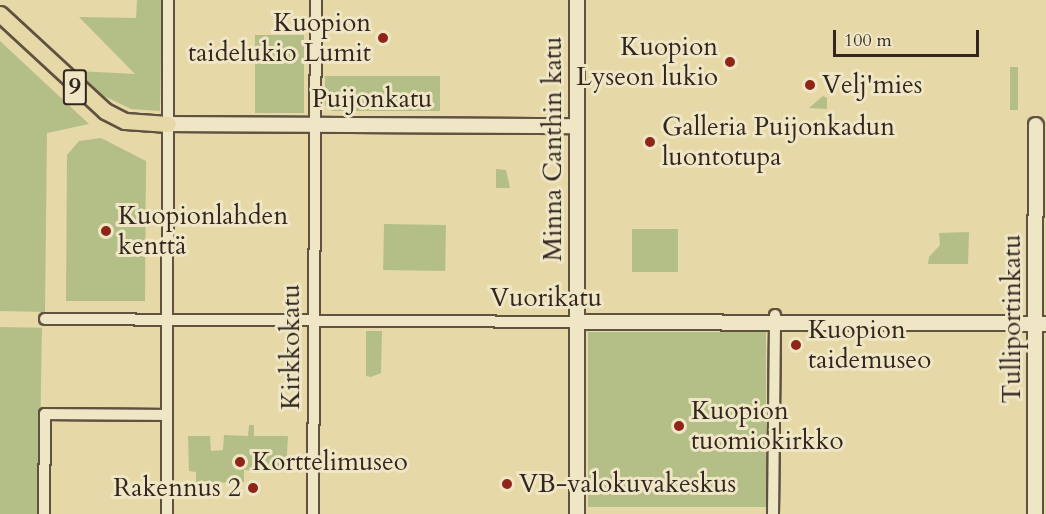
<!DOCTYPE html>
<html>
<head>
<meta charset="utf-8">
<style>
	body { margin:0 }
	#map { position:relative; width:1046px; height:514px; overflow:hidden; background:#e6d8a7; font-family:Cardo,serif }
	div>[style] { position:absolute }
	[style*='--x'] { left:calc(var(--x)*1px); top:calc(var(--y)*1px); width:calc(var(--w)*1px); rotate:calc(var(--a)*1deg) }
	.green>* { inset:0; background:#b4bf88; transform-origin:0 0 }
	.roads { filter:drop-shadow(2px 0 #5f5240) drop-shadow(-2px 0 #5f5240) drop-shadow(0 2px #5f5240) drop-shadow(0 -2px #5f5240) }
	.street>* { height:10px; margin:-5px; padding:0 5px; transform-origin:5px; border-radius:5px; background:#efe6c6 }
	.secondary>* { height:14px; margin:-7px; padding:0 7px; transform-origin:7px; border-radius:7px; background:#efe6c6 }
	.primary>* { height:15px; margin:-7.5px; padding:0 7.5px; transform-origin:7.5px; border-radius:7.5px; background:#e6d8a7 }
	.dots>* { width:16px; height:16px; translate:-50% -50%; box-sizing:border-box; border:3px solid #efe6c6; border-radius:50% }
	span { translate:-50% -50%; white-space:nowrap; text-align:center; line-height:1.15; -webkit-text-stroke:6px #efe6c6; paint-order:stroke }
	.shield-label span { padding:2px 4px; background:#efe6c6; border:2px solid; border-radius:4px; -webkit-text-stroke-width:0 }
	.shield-label { font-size:24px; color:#32261e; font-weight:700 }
	.poi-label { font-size:26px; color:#32261e }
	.right { translate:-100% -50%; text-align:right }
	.left { translate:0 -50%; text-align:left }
	.street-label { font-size:26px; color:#32261e }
	.scale { position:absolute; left:833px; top:30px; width:146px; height:27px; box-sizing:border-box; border:3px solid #32261e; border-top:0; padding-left:8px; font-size:18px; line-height:21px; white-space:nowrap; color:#32261e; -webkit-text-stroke:4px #efe6c6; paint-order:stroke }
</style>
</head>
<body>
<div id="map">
	<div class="green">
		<i style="clip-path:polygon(137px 0,162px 0,160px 111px,131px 109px,104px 96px,77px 71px,135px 74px,79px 17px,136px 18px)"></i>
		<i style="left:255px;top:35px;width:49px;height:78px"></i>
		<i style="clip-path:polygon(0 41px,89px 124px,47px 133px,45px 312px,0 311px)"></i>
		<i style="left:1010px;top:67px;width:8px;height:43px"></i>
		<i style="clip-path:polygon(325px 76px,440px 76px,440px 111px,332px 111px,325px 105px)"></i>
		<i style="clip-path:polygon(823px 96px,827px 98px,827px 109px,809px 108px)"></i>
		<i style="clip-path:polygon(101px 138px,146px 161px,145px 301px,66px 301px,67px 155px,79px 141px)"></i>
		<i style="clip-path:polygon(496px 169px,506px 170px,510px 188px,496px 188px)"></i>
		<i style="left:384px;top:224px;width:62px;height:46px;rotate:1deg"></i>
		<i style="left:632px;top:229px;width:46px;height:43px"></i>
		<i style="clip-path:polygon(969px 232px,968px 264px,928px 264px,929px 257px,940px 245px,939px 233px)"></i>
		<i style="left:0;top:327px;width:42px;height:187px;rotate:1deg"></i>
		<i style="clip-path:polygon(366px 331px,382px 331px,381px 373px,371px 377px,366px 376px)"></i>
		<i style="left:588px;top:332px;width:178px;height:175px"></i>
		<i style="clip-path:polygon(249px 425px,254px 425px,254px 436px,288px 436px,286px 472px,244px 470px,244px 482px,196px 483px,196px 472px,189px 471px,188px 436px,210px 436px,211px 451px,223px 450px,224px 435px,248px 436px)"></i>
	</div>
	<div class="roads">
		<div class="street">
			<i style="--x:45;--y:319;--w:532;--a:0.32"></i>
			<i style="--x:44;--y:514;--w:100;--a:-89.4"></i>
			<i style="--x:45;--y:414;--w:122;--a:0.5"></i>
			<i style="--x:167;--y:514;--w:514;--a:-89.89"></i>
			<i style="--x:313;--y:514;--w:514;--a:-89.67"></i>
			<i style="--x:773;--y:514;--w:199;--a:-89.4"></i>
		</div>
		<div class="secondary">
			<i style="--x:168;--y:124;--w:409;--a:0.3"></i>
			<i style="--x:577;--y:322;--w:469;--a:0.2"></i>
			<i style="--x:577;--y:514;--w:514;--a:-90"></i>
			<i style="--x:1035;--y:514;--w:389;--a:-89.9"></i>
		</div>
		<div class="primary">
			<i style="--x:0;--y:14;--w:143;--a:42.7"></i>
			<i style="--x:105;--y:111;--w:22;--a:27"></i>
			<i style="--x:125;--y:121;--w:43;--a:4"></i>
		</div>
	</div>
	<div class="dots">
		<i style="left:383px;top:38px;background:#8f2418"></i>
		<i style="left:730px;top:62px;background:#8f2418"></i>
		<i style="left:810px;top:85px;background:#8f2418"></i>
		<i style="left:650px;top:142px;background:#8f2418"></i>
		<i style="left:106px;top:231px;background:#8f2418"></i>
		<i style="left:796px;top:345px;background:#8f2418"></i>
		<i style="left:679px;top:426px;background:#8f2418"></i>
		<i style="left:240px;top:462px;background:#8f2418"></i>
		<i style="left:507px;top:484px;background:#8f2418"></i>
		<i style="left:253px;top:488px;background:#8f2418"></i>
	</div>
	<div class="shield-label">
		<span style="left:75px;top:87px">9</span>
	</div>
	<div class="poi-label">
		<span class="right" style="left:371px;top:38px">Kuopion<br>taidelukio Lumit</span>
		<span class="right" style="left:718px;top:62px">Kuopion<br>Lyseon lukio</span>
		<span class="left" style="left:822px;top:85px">Velj'mies</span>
		<span class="left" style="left:662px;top:142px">Galleria Puijonkadun<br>luontotupa</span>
		<span class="left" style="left:118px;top:231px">Kuopionlahden<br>kenttä</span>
		<span class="left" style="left:808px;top:345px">Kuopion<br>taidemuseo</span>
		<span class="left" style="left:691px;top:426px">Kuopion<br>tuomiokirkko</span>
		<span class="left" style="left:252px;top:462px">Korttelimuseo</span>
		<span class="left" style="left:519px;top:484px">VB-valokuvakeskus</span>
		<span class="right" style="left:241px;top:488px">Rakennus 2</span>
	</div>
	<div class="street-label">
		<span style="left:372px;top:99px">Puijonkatu</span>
		<span style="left:553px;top:149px;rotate:-90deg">Minna Canthin katu</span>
		<span style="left:546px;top:298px">Vuorikatu</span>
		<span style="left:1012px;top:319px;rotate:-90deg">Tulliportinkatu</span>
		<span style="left:291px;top:347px;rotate:-90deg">Kirkkokatu</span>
	</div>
	<div class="scale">100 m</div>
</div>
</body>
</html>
